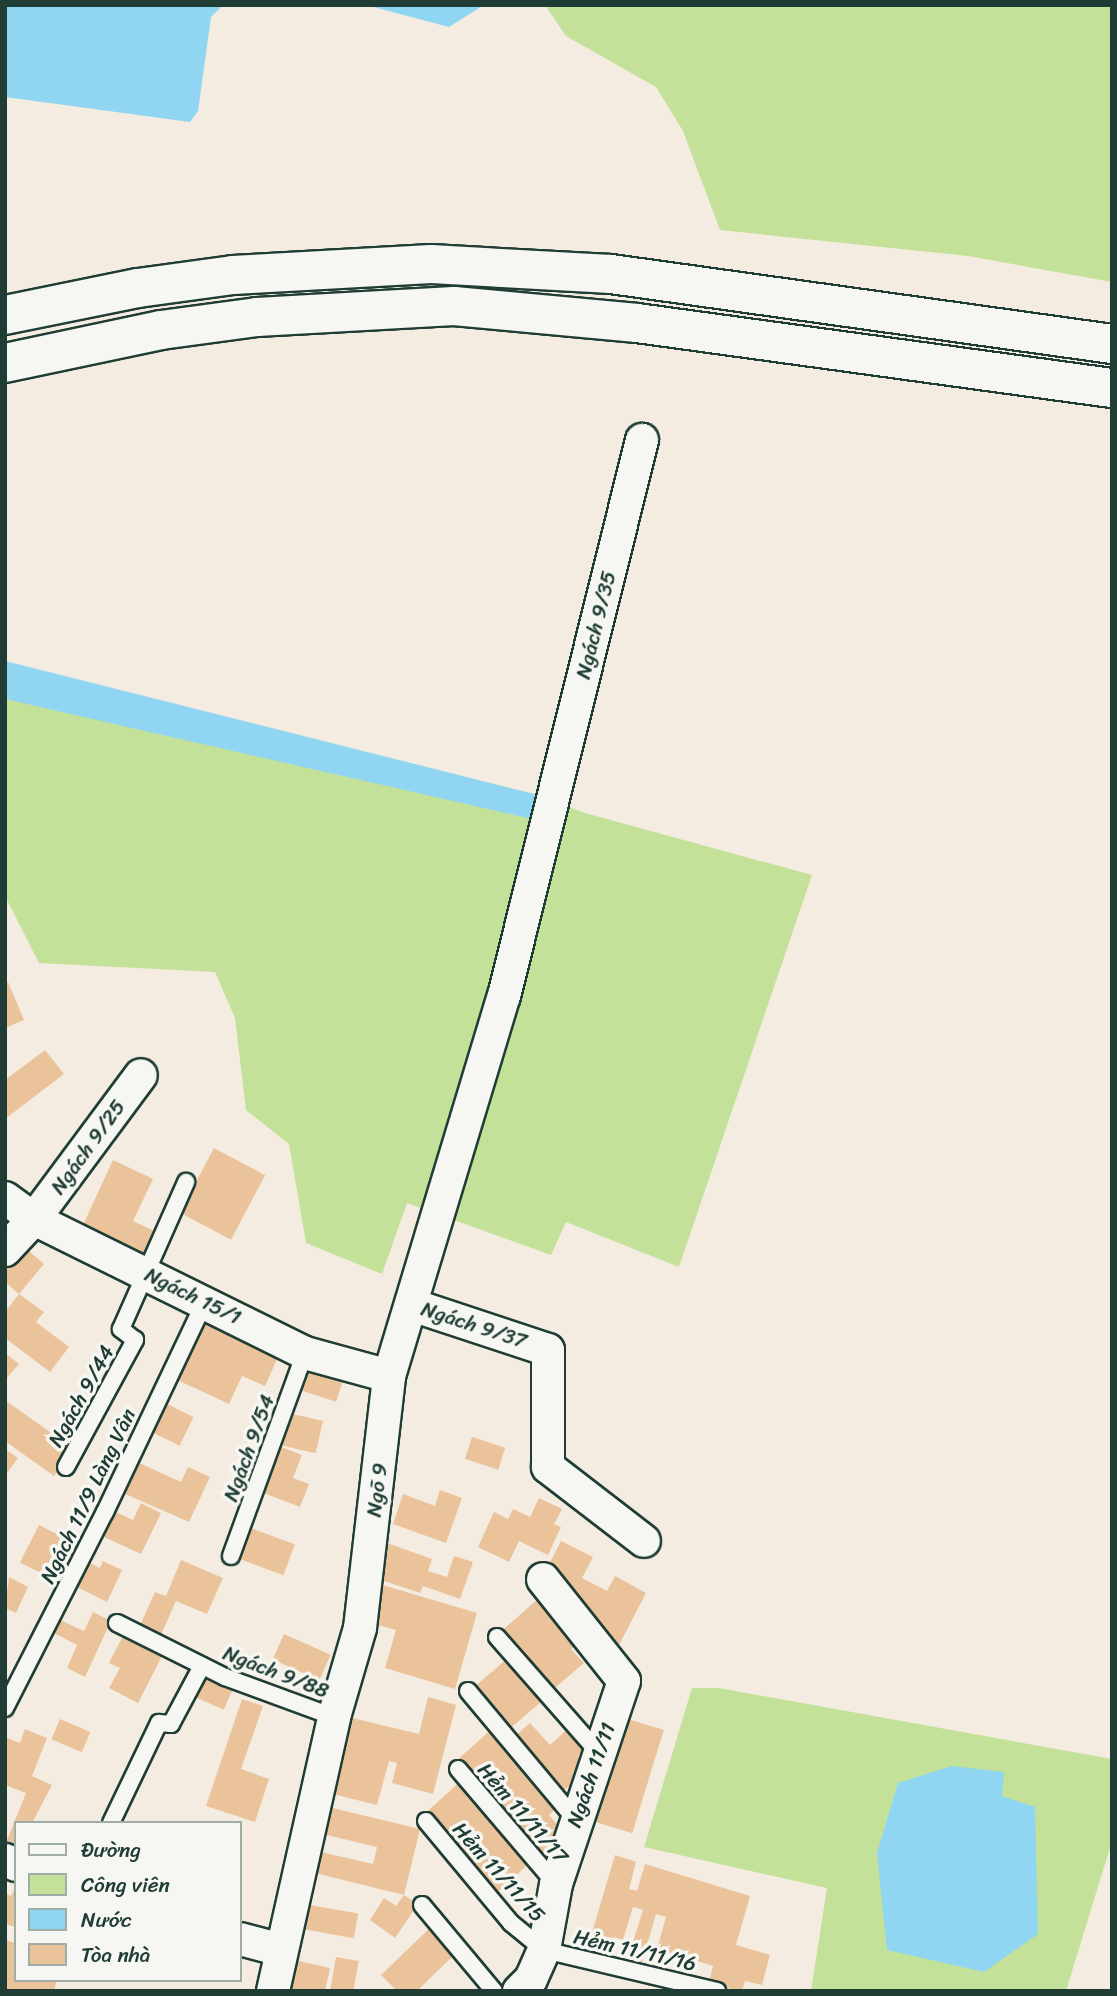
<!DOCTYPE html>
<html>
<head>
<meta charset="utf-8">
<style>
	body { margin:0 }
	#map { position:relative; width:1117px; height:1996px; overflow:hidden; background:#f4ece1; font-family:Sriracha,sans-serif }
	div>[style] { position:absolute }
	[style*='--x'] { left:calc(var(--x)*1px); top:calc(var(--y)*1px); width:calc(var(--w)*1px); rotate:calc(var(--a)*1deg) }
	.green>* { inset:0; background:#c3e199 }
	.water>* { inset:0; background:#90d6f2 }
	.building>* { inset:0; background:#ebc39b; transform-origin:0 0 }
	.roads { filter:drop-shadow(2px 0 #1f3d34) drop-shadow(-2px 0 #1f3d34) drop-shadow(0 2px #1f3d34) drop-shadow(0 -2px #1f3d34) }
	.service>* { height:16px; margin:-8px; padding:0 8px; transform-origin:8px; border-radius:8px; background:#f6f6f2 }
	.minor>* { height:32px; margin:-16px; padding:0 16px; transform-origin:16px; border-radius:16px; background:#f6f6f2 }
	.tertiary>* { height:38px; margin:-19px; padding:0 19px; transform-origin:19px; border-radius:19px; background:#f6f6f2 }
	span { translate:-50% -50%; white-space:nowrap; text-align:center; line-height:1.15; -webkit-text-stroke:7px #f6f6f2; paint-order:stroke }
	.street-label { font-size:21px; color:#1f3d34 }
	.frame { position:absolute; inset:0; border:7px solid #1f3d34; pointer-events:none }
	.legend { position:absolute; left:14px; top:1821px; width:228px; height:161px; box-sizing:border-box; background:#f6f6f2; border:2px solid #a0aca6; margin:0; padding:9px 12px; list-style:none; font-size:21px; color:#1f3d34 }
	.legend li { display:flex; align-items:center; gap:14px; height:35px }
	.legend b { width:35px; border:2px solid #a0aca6 }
</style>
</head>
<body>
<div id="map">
	<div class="green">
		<i style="clip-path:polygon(545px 5px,1112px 5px,1112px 282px,968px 256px,720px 230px,683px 131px,656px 87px,566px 36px)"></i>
		<i style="clip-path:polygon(5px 662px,538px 795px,585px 813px,812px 875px,679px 1267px,566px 1222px,551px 1255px,407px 1203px,382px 1274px,306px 1243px,289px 1144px,246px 1110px,235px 1018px,215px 972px,39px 963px,5px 896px)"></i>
		<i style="clip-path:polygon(692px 1688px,719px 1688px,1112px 1759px,1112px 1841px,1066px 1991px,811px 1991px,827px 1888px,644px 1847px)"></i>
	</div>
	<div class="water">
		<i style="clip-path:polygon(5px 5px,223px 5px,211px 17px,198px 111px,190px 122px,5px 97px)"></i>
		<i style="clip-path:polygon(366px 5px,484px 5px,449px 27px)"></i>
		<i style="clip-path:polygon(5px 661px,538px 795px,532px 819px,5px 699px)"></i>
		<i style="clip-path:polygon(952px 1766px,1004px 1772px,1002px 1796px,1035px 1807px,1038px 1934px,984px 1972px,887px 1950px,877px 1853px,898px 1783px)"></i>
	</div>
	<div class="building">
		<i style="clip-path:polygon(8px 982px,24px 1020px,5px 1028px,5px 984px)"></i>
		<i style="clip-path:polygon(45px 1050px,64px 1074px,5px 1119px,5px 1080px)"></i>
		<i style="left:214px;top:1148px;width:58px;height:73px;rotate:28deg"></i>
		<i style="clip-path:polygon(113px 1160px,153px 1179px,133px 1221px,158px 1233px,149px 1255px,83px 1225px)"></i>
		<i style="clip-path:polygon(16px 1240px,44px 1264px,19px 1294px,5px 1282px,5px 1253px)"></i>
		<i style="clip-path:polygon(19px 1294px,44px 1312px,36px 1322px,69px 1347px,50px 1372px,5px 1338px,5px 1312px)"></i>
		<i style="clip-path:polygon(207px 1305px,285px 1341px,265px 1386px,242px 1376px,229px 1404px,173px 1378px)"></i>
		<i style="clip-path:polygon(5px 1353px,19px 1364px,5px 1380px)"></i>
		<i style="left:307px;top:1365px;width:39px;height:26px;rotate:18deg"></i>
		<i style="clip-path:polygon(5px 1400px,74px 1449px,54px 1476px,5px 1441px)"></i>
		<i style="left:163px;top:1402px;width:34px;height:32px;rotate:26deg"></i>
		<i style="left:284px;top:1412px;width:40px;height:33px;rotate:13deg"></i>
		<i style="left:472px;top:1437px;width:35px;height:23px;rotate:18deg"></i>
		<i style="clip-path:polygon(279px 1446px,302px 1455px,293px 1478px,309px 1484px,300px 1507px,261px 1492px)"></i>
		<i style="clip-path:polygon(5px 1449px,18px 1458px,5px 1476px)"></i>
		<i style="clip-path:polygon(137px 1462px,181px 1482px,188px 1467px,210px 1477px,189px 1522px,123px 1493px)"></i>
		<i style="clip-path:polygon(440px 1490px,462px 1498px,446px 1543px,393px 1524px,403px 1494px,435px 1506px)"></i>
		<i style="clip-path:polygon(539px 1498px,562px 1509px,554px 1524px,561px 1527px,548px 1555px,519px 1541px,509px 1562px,478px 1547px,494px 1512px,508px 1519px,513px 1509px,530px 1517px)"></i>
		<i style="clip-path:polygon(141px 1503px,161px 1513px,141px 1554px,102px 1536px,114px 1511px,133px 1520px)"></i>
		<i style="left:39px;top:1525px;width:51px;height:42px;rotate:27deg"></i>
		<i style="left:245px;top:1526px;width:53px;height:33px;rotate:20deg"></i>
		<i style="clip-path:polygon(561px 1541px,593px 1557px,582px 1578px,607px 1591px,615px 1576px,646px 1593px,618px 1647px,587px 1631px,568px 1606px,576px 1590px,544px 1574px)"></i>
		<i style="clip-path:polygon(387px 1543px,432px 1559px,428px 1571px,447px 1577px,454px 1556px,473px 1562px,460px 1599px,423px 1586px,420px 1593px,375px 1578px)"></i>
		<i style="clip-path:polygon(181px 1560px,223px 1578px,207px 1614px,176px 1601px,160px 1637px,139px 1628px,155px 1592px,166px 1596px)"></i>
		<i style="clip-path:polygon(85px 1561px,100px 1568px,103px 1561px,122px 1570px,107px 1602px,73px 1585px)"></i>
		<i style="clip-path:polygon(9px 1577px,28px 1587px,16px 1613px,5px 1608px)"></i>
		<i style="clip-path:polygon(376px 1583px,477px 1613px,455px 1689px,385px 1668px,396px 1630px,364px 1621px)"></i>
		<i style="clip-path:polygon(545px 1593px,584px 1637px,571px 1649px,584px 1663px,549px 1693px,498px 1634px)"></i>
		<i style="clip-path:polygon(93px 1612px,111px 1621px,85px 1677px,67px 1668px,77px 1645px,52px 1632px,58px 1619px,84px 1631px)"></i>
		<i style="left:284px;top:1634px;width:51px;height:28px;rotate:24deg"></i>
		<i style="clip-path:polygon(123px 1636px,162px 1656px,138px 1703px,109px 1688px,120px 1668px,109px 1663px)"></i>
		<i style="left:510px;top:1656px;width:55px;height:51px;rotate:49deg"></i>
		<i style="left:202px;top:1675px;width:34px;height:23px;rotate:24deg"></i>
		<i style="clip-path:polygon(428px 1697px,456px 1705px,433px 1794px,392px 1783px,397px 1763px,389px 1761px,377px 1805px,321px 1791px,340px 1715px,419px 1734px)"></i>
		<i style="clip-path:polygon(242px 1699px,263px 1706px,241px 1769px,269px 1779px,255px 1822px,206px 1806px)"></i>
		<i style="left:615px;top:1715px;width:51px;height:108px;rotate:17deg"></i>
		<i style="left:60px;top:1719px;width:33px;height:22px;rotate:23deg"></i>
		<i style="clip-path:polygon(530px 1723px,550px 1745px,571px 1726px,589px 1746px,578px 1756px,589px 1769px,561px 1793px,513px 1738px)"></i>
		<i style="clip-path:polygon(494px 1727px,563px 1803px,549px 1815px,568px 1837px,544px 1859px,456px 1761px)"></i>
		<i style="clip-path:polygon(25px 1729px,47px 1738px,32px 1776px,52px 1785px,32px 1823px,16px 1823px,16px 1854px,5px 1845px,26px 1793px,5px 1785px,5px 1737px,20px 1743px)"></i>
		<i style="left:462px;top:1780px;width:107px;height:52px;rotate:48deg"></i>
		<i style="clip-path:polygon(320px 1805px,420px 1829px,404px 1895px,418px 1904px,395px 1938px,370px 1920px,384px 1898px,396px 1906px,404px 1895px,307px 1871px,312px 1850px,373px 1864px,377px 1847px,314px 1832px)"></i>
		<i style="clip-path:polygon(615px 1855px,636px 1862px,629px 1889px,637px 1891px,645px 1864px,750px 1896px,736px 1945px,770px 1955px,762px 1985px,745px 1981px,742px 1991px,738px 1991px,709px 1982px,713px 1966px,657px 1949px,666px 1917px,656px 1914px,642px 1962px,628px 1958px,643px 1910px,633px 1907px,623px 1940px,614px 1937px,610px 1952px,588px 1946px)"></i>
		<i style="clip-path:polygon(16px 1885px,16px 1927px,5px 1924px,5px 1893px,11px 1896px)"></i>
		<i style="left:304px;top:1904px;width:55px;height:25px;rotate:10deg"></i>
		<i style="clip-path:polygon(434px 1924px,459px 1950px,417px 1991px,397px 1991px,381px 1975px)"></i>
		<i style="clip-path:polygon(5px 1940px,16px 1943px,16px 1980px,57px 1980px,54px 1991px,5px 1991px)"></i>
		<i style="left:336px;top:1957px;width:23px;height:35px;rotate:10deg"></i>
		<i style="clip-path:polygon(290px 1959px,330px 1968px,325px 1991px,283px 1991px)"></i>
	</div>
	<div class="roads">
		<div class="service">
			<i style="--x:66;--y:1467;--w:145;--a:-61.5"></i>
			<i style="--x:135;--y:1340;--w:18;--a:-142"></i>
			<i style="--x:121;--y:1329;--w:161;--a:-66.1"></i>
			<i style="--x:231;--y:1556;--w:216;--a:-70"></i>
			<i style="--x:117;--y:1623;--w:121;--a:26.6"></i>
			<i style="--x:225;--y:1677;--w:116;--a:20.2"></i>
			<i style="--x:497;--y:1637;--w:152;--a:48.7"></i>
			<i style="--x:468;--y:1691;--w:167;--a:50.1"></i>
			<i style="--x:5;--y:1708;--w:220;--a:-63"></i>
			<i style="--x:105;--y:1512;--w:233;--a:-64.6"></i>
			<i style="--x:458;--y:1769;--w:151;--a:49.6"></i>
			<i style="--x:426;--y:1821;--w:133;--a:50.2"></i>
			<i style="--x:511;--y:1923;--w:43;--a:39.3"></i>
			<i style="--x:544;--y:1950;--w:178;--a:13.3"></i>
			<i style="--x:111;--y:1823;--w:111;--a:-64.4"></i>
			<i style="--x:159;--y:1723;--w:12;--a:5"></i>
			<i style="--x:171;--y:1724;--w:66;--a:-61.9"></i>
			<i style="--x:422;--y:1905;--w:112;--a:50.1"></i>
		</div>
		<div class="minor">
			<i style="--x:5;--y:1198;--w:36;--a:36"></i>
			<i style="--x:34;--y:1219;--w:302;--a:26.3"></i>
			<i style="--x:305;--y:1353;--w:87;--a:15.3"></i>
			<i style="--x:5;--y:1250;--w:42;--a:-46.9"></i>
			<i style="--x:34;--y:1219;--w:179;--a:-53.4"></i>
			<i style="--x:412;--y:1305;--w:143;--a:18.3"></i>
			<i style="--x:548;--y:1350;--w:117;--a:90"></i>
			<i style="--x:548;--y:1467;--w:121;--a:37.6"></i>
			<i style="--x:5;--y:1860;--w:12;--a:24"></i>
			<i style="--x:240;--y:1939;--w:43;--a:14.7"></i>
			<i style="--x:273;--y:1991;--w:281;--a:-77.4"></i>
			<i style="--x:334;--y:1717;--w:93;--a:-73.7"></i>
			<i style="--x:360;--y:1628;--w:254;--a:-83.4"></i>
			<i style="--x:389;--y:1376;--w:397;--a:-73.2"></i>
			<i style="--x:504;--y:996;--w:573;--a:-76.06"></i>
			<i style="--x:519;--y:1991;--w:17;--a:-45"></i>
			<i style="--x:531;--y:1979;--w:32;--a:-66"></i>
			<i style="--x:544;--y:1950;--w:67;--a:-79.7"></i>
			<i style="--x:556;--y:1884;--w:214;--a:-71.5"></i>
			<i style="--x:624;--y:1681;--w:130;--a:-128.5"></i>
		</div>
		<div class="tertiary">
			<i style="--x:5;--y:315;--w:136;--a:-11.5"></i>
			<i style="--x:138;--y:288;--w:96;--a:-7.8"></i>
			<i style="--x:233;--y:275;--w:198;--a:-3.2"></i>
			<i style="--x:431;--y:264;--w:180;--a:3.2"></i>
			<i style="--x:611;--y:274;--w:506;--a:7.95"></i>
			<i style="--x:5;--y:363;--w:159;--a:-11.9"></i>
			<i style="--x:161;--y:330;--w:97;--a:-7.7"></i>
			<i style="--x:257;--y:317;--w:197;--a:-3.2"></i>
			<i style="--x:454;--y:306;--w:184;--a:5.3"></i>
			<i style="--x:637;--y:323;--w:479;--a:7.8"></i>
		</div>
	</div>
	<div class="street-label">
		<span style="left:596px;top:625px;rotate:-76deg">Ngách 9/35</span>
		<span style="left:88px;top:1147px;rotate:-54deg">Ngách 9/25</span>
		<span style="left:193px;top:1296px;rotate:26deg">Ngách 15/1</span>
		<span style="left:474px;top:1325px;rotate:18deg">Ngách 9/37</span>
		<span style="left:81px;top:1396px;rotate:-61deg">Ngách 9/44</span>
		<span style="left:249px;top:1448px;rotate:-70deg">Ngách 9/54</span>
		<span style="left:377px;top:1490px;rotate:-83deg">Ngõ 9</span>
		<span style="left:88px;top:1496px;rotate:-64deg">Ngách 11/9 Làng Vân</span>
		<span style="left:276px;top:1672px;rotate:21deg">Ngách 9/88</span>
		<span style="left:591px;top:1775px;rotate:-71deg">Ngách 11/11</span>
		<span style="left:523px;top:1813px;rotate:49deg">Hẻm 11/11/17</span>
		<span style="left:499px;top:1872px;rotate:48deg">Hẻm 11/11/15</span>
		<span style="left:635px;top:1950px;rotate:13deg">Hẻm 11/11/16</span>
	</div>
	<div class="frame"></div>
	<ul class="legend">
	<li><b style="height:9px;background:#f6f6f2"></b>Đường</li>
	<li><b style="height:19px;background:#c3e199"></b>Công viên</li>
	<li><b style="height:19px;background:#90d6f2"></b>Nước</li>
	<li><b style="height:19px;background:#ebc39b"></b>Tòa nhà</li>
	</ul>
</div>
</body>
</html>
